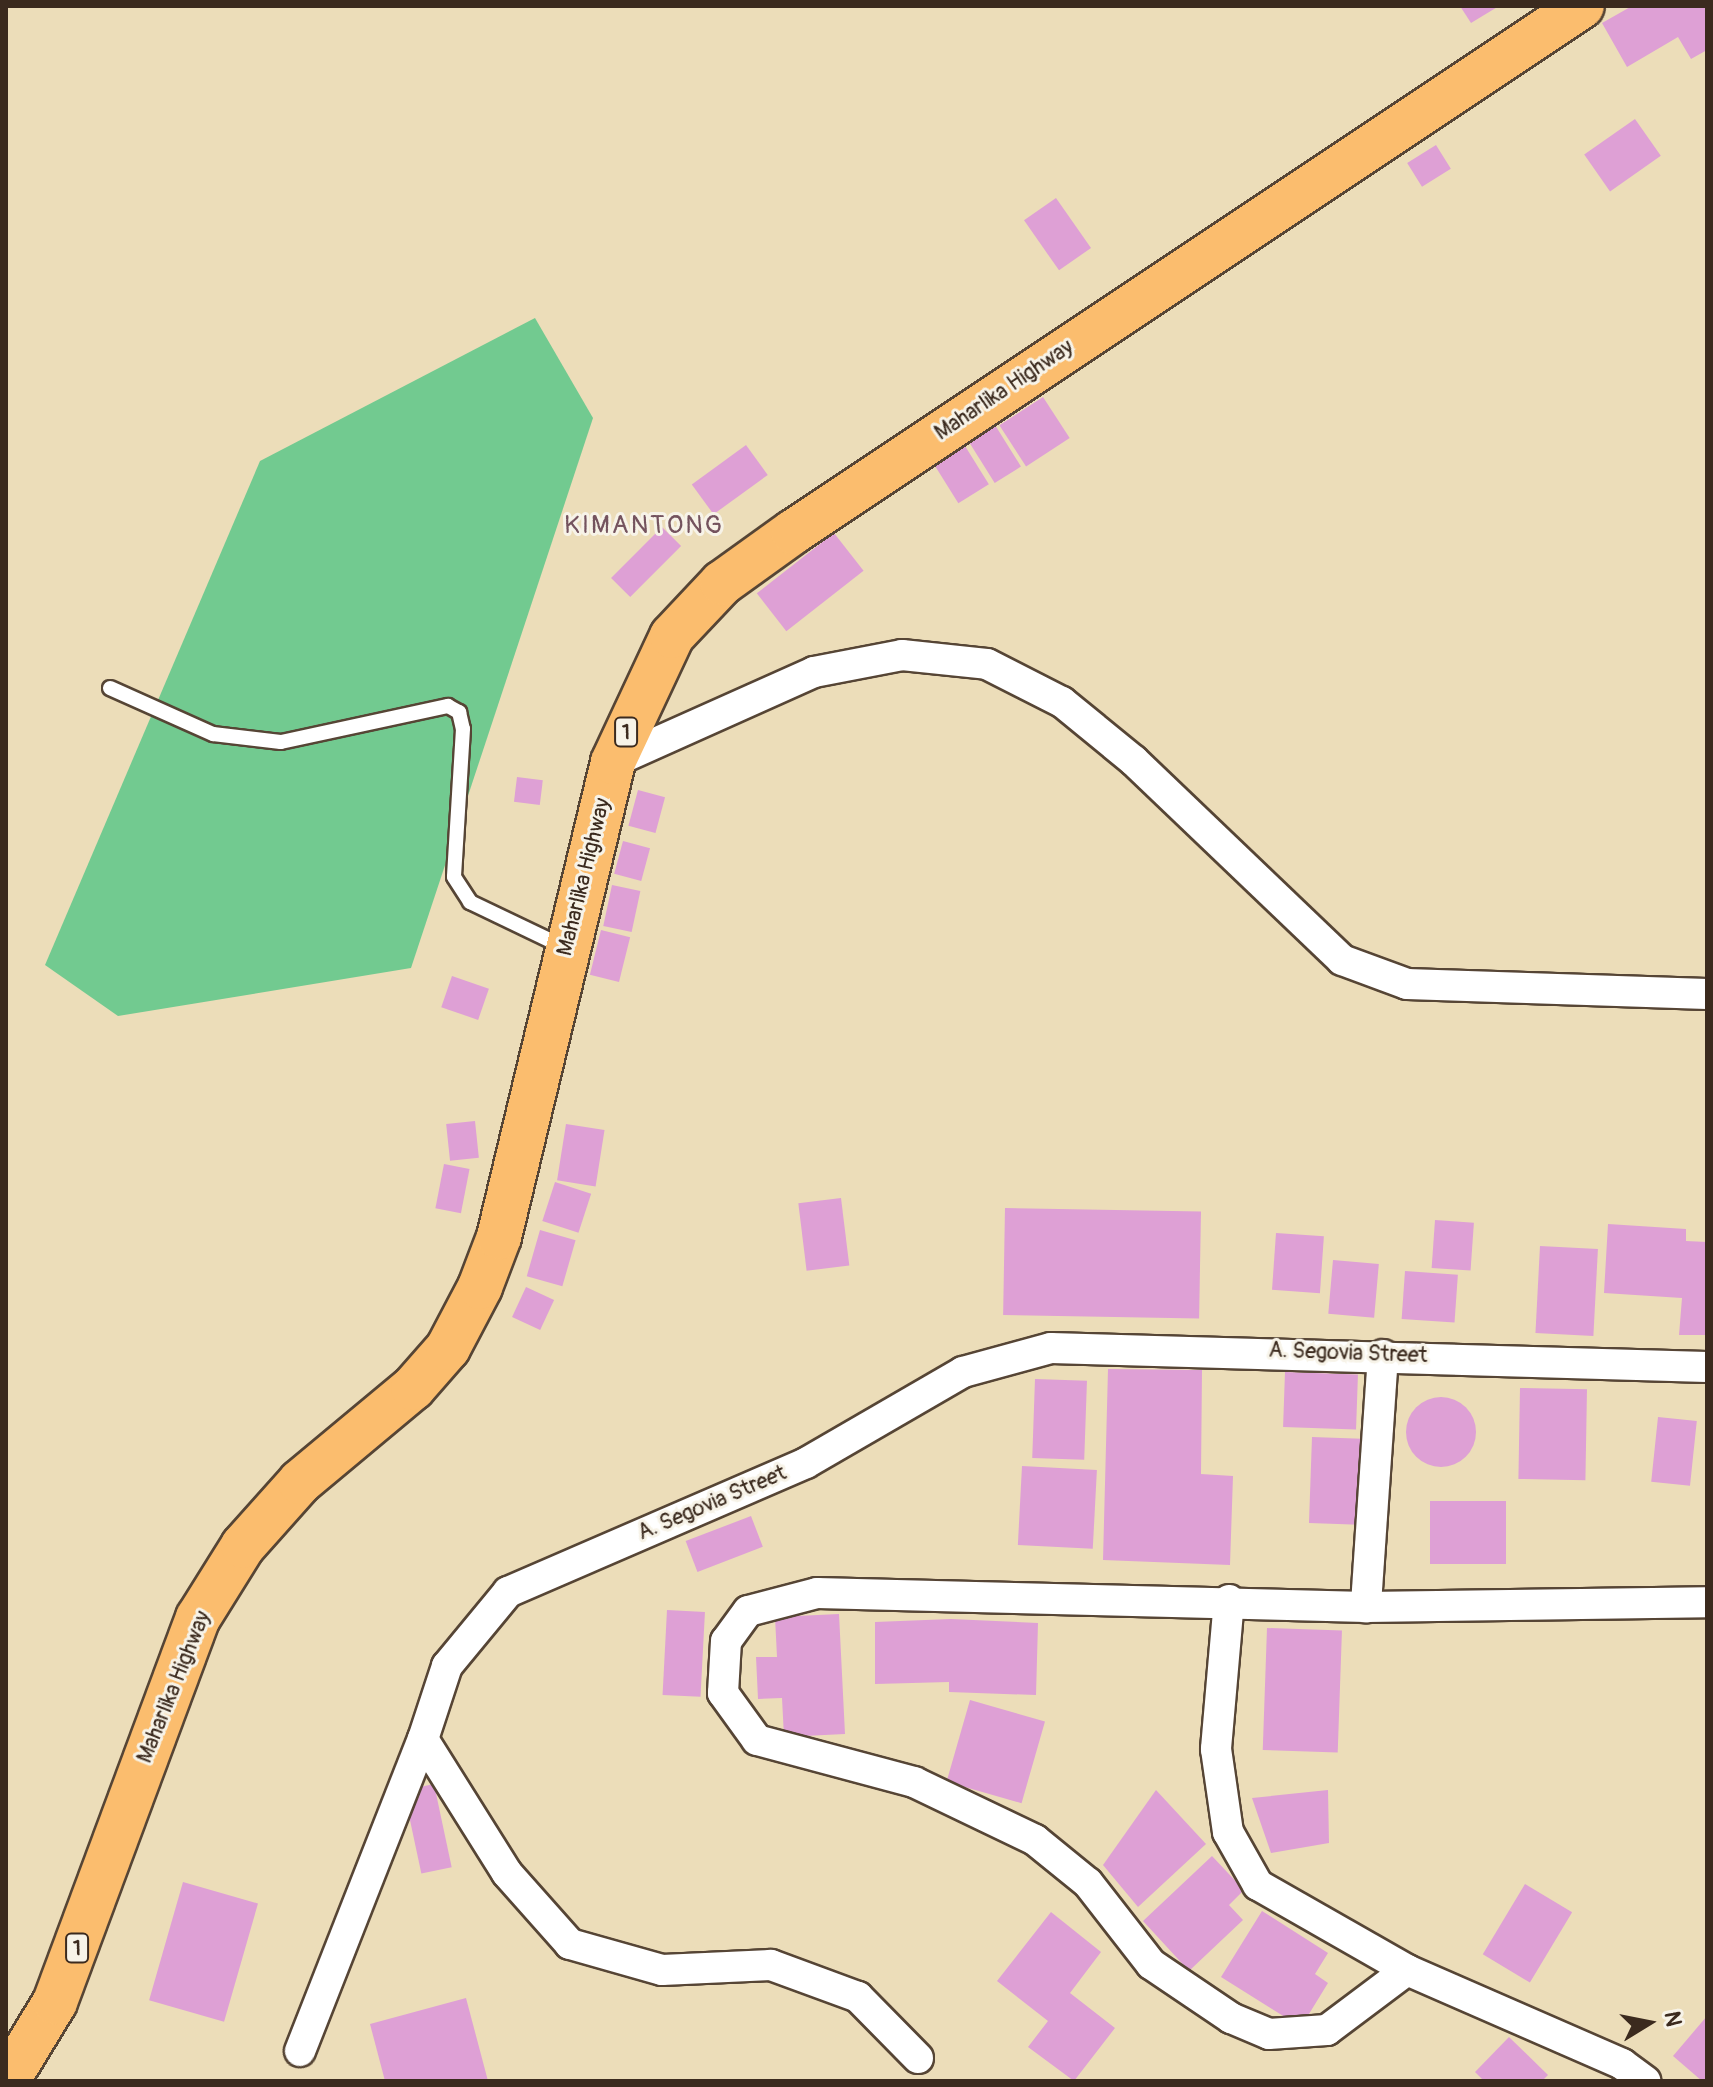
<!DOCTYPE html>
<html>
<head>
<meta charset="utf-8">
<style>
	body { margin:0 }
	#map { position:relative; width:1713px; height:2087px; overflow:hidden; background:#ecddb9; font-family:Pangolin,sans-serif }
	div>[style] { position:absolute }
	[style*='--x'] { left:calc(var(--x)*1px); top:calc(var(--y)*1px); width:calc(var(--w)*1px); rotate:calc(var(--a)*1deg) }
	.green>* { inset:0; background:#72ca90 }
	.building>* { inset:0; background:#dea0d5; transform-origin:0 0 }
	.round { border-radius:50% }
	.roads { filter:drop-shadow(2px 0 #564535) drop-shadow(-2px 0 #564535) drop-shadow(0 2px #564535) drop-shadow(0 -2px #564535) }
	.service>* { height:14px; margin:-7px; padding:0 7px; transform-origin:7px; border-radius:7px; background:#fff }
	.minor>* { height:30px; margin:-15px; padding:0 15px; transform-origin:15px; border-radius:15px; background:#fff }
	.primary>* { height:44px; margin:-22px; padding:0 22px; transform-origin:22px; border-radius:22px; background:#fbbd6e }
	span { translate:-50% -50%; white-space:nowrap; text-align:center; line-height:1.15; -webkit-text-stroke:6px #f7f3e8; paint-order:stroke }
	.shield-label span { padding:2px 6px; background:#f7f3e8; border:2px solid; border-radius:6px; -webkit-text-stroke-width:0 }
	.shield-label { font-size:20px; color:#3b2a1e; font-weight:700 }
	.street-label { font-size:22px; color:#3b2a1e }
	.quarter-label { font-size:26px; color:#74535e; letter-spacing:2px }
	.frame { position:absolute; inset:0; border:8px solid #3b2a1e; pointer-events:none }
	.north { position:absolute; left:1609px; top:1983px; width:80px; height:80px; -webkit-text-stroke:6px #f7f3e8; paint-order:stroke; rotate:80deg; font-size:22px; font-weight:700; line-height:32px; text-align:center; color:#3b2a1e }
	.north::after { content:''; display:block; margin:auto; width:28px; height:36px; background:#3b2a1e; clip-path:polygon(50% 0,100% 100%,50% 72%,0 100%) }
</style>
</head>
<body>
<div id="map">
	<div class="green">
		<i style="clip-path:polygon(535px 318px,593px 418px,411px 968px,118px 1016px,45px 965px,260px 461px)"></i>
	</div>
	<div class="building">
		<i style="clip-path:polygon(1460px 6px,1499px 6px,1471px 23px)"></i>
		<i style="clip-path:polygon(1632px 6px,1707px 6px,1707px 50px,1691px 59px,1678px 37px,1627px 67px,1602px 23px)"></i>
		<i style="left:1635px;top:119px;width:45px;height:62px;rotate:55deg"></i>
		<i style="left:1436px;top:145px;width:28px;height:34px;rotate:58deg"></i>
		<i style="left:1056px;top:198px;width:61px;height:39px;rotate:55deg"></i>
		<i style="left:1043px;top:397px;width:49px;height:52px;rotate:57deg"></i>
		<i style="left:995px;top:425px;width:49px;height:31px;rotate:58deg"></i>
		<i style="left:746px;top:445px;width:37px;height:67px;rotate:54deg"></i>
		<i style="left:965px;top:446px;width:45px;height:36px;rotate:58deg"></i>
		<i style="left:662px;top:527px;width:27px;height:72px;rotate:45deg"></i>
		<i style="left:834px;top:533px;width:48px;height:98px;rotate:52deg"></i>
		<i style="left:517px;top:777px;width:26px;height:25px;rotate:7deg"></i>
		<i style="left:638px;top:790px;width:28px;height:37px;rotate:15deg"></i>
		<i style="left:623px;top:841px;width:28px;height:34px;rotate:15deg"></i>
		<i style="left:612px;top:885px;width:29px;height:42px;rotate:12deg"></i>
		<i style="left:601px;top:930px;width:30px;height:46px;rotate:14deg"></i>
		<i style="left:452px;top:976px;width:39px;height:33px;rotate:19deg"></i>
		<i style="left:475px;top:1121px;width:37px;height:29px;rotate:84deg"></i>
		<i style="left:566px;top:1124px;width:39px;height:57px;rotate:9deg"></i>
		<i style="left:444px;top:1164px;width:26px;height:45px;rotate:11deg"></i>
		<i style="left:555px;top:1182px;width:38px;height:41px;rotate:18deg"></i>
		<i style="left:841px;top:1198px;width:68px;height:43px;rotate:83deg"></i>
		<i style="left:1005px;top:1208px;width:196px;height:107px;rotate:1deg"></i>
		<i style="left:1435px;top:1220px;width:39px;height:48px;rotate:4deg"></i>
		<i style="clip-path:polygon(1608px 1224px,1686px 1229px,1686px 1241px,1707px 1242px,1707px 1335px,1679px 1335px,1682px 1298px,1604px 1293px)"></i>
		<i style="left:540px;top:1230px;width:37px;height:48px;rotate:16deg"></i>
		<i style="left:1276px;top:1233px;width:48px;height:57px;rotate:4deg"></i>
		<i style="left:1540px;top:1246px;width:58px;height:87px;rotate:3deg"></i>
		<i style="left:1333px;top:1260px;width:46px;height:54px;rotate:5deg"></i>
		<i style="left:1405px;top:1271px;width:53px;height:48px;rotate:4deg"></i>
		<i style="left:526px;top:1287px;width:31px;height:33px;rotate:25deg"></i>
		<i style="clip-path:polygon(1108px 1369px,1202px 1370px,1201px 1474px,1233px 1476px,1230px 1565px,1103px 1560px)"></i>
		<i style="left:1285px;top:1372px;width:73px;height:55px;rotate:2deg"></i>
		<i style="left:1035px;top:1379px;width:52px;height:79px;rotate:2deg"></i>
		<i style="left:1520px;top:1388px;width:67px;height:91px;rotate:1deg"></i>
		<i class="round" style="left:1406px;top:1397px;width:70px;height:70px"></i>
		<i style="left:1658px;top:1417px;width:39px;height:65px;rotate:6deg"></i>
		<i style="left:1312px;top:1437px;width:50px;height:86px;rotate:2deg"></i>
		<i style="left:1022px;top:1466px;width:75px;height:79px;rotate:3deg"></i>
		<i style="left:1430px;top:1501px;width:76px;height:63px"></i>
		<i style="left:751px;top:1516px;width:33px;height:70px;rotate:69deg"></i>
		<i style="left:667px;top:1610px;width:38px;height:85px;rotate:3deg"></i>
		<i style="clip-path:polygon(839px 1614px,845px 1734px,784px 1737px,782px 1698px,758px 1699px,756px 1657px,777px 1657px,775px 1617px)"></i>
		<i style="clip-path:polygon(951px 1619px,1038px 1623px,1036px 1695px,949px 1692px,949px 1682px,875px 1684px,875px 1622px)"></i>
		<i style="left:1267px;top:1628px;width:75px;height:122px;rotate:2deg"></i>
		<i style="left:970px;top:1700px;width:78px;height:85px;rotate:16deg"></i>
		<i style="left:434px;top:1784px;width:85px;height:31px;rotate:78deg"></i>
		<i style="clip-path:polygon(1156px 1790px,1206px 1844px,1138px 1907px,1103px 1865px)"></i>
		<i style="clip-path:polygon(1328px 1790px,1329px 1843px,1271px 1853px,1252px 1798px)"></i>
		<i style="clip-path:polygon(1212px 1856px,1244px 1890px,1229px 1905px,1243px 1920px,1189px 1971px,1143px 1921px)"></i>
		<i style="left:183px;top:1882px;width:78px;height:123px;rotate:16deg"></i>
		<i style="left:1525px;top:1884px;width:55px;height:82px;rotate:31deg"></i>
		<i style="clip-path:polygon(1262px 1911px,1328px 1953px,1315px 1974px,1328px 1983px,1301px 2027px,1221px 1977px)"></i>
		<i style="clip-path:polygon(1051px 1912px,1101px 1952px,1070px 1993px,1115px 2028px,1074px 2081px,1028px 2047px,1048px 2021px,997px 1981px)"></i>
		<i style="clip-path:polygon(466px 1998px,488px 2081px,385px 2081px,370px 2024px)"></i>
		<i style="clip-path:polygon(1707px 2016px,1707px 2081px,1702px 2081px,1673px 2056px)"></i>
		<i style="clip-path:polygon(1509px 2037px,1548px 2075px,1542px 2081px,1484px 2081px,1475px 2072px)"></i>
	</div>
	<div class="roads">
		<div class="service">
			<i style="--x:110;--y:688;--w:113;--a:24.1"></i>
			<i style="--x:213;--y:734;--w:68;--a:6.7"></i>
			<i style="--x:281;--y:742;--w:171;--a:-12.2"></i>
			<i style="--x:448;--y:706;--w:13;--a:29"></i>
			<i style="--x:459;--y:712;--w:17;--a:77"></i>
			<i style="--x:463;--y:729;--w:148;--a:93.5"></i>
			<i style="--x:454;--y:877;--w:30;--a:57"></i>
			<i style="--x:470;--y:902;--w:102;--a:25.6"></i>
		</div>
		<div class="minor">
			<i style="--x:613;--y:762;--w:220;--a:-24.1"></i>
			<i style="--x:814;--y:672;--w:90;--a:-10.9"></i>
			<i style="--x:902;--y:655;--w:85;--a:6"></i>
			<i style="--x:987;--y:664;--w:84;--a:26.9"></i>
			<i style="--x:1062;--y:702;--w:93;--a:39.3"></i>
			<i style="--x:1134;--y:761;--w:288;--a:43.7"></i>
			<i style="--x:1342;--y:960;--w:69;--a:20.3"></i>
			<i style="--x:1407;--y:984;--w:300;--a:1.9"></i>
			<i style="--x:1383;--y:1355;--w:253;--a:93.9"></i>
			<i style="--x:1366;--y:1607;--w:549;--a:-178.54"></i>
			<i style="--x:817;--y:1593;--w:71;--a:165.4"></i>
			<i style="--x:748;--y:1611;--w:37;--a:126"></i>
			<i style="--x:726;--y:1641;--w:52;--a:93.3"></i>
			<i style="--x:723;--y:1693;--w:58;--a:54.1"></i>
			<i style="--x:757;--y:1740;--w:163;--a:15"></i>
			<i style="--x:914;--y:1782;--w:134;--a:25.6"></i>
			<i style="--x:1035;--y:1840;--w:68;--a:39.1"></i>
			<i style="--x:1088;--y:1883;--w:103;--a:52.1"></i>
			<i style="--x:1151;--y:1964;--w:97;--a:34"></i>
			<i style="--x:1231;--y:2018;--w:41;--a:22.8"></i>
			<i style="--x:1269;--y:2034;--w:58;--a:-3.9"></i>
			<i style="--x:1327;--y:2030;--w:100;--a:-36.9"></i>
			<i style="--x:1407;--y:1970;--w:235;--a:23.6"></i>
			<i style="--x:1622;--y:2064;--w:29;--a:36"></i>
			<i style="--x:1229;--y:1600;--w:150;--a:95"></i>
			<i style="--x:1216;--y:1749;--w:84;--a:81.8"></i>
			<i style="--x:1228;--y:1832;--w:61;--a:60.5"></i>
			<i style="--x:1258;--y:1885;--w:172;--a:29.7"></i>
			<i style="--x:1366;--y:1607;--w:341;--a:-0.8"></i>
			<i style="--x:300;--y:2051;--w:335;--a:-68.5"></i>
			<i style="--x:918;--y:2058;--w:86;--a:-134.5"></i>
			<i style="--x:858;--y:1997;--w:93;--a:-159.8"></i>
			<i style="--x:771;--y:1965;--w:109;--a:177.4"></i>
			<i style="--x:662;--y:1970;--w:96;--a:-164.2"></i>
			<i style="--x:570;--y:1944;--w:95;--a:-131.6"></i>
			<i style="--x:507;--y:1873;--w:158;--a:-122.1"></i>
			<i style="--x:423;--y:1739;--w:77;--a:-71.8"></i>
			<i style="--x:447;--y:1666;--w:96;--a:-50.5"></i>
			<i style="--x:508;--y:1592;--w:325;--a:-23.4"></i>
			<i style="--x:806;--y:1463;--w:181;--a:-30.1"></i>
			<i style="--x:963;--y:1372;--w:91;--a:-15.3"></i>
			<i style="--x:1051;--y:1348;--w:656;--a:1.66"></i>
		</div>
		<div class="primary">
			<i style="--x:7;--y:2081;--w:92;--a:-58.7"></i>
			<i style="--x:55;--y:2002;--w:410;--a:-69.6"></i>
			<i style="--x:198;--y:1618;--w:85;--a:-58"></i>
			<i style="--x:243;--y:1546;--w:86;--a:-48.3"></i>
			<i style="--x:300;--y:1482;--w:147;--a:-39.8"></i>
			<i style="--x:413;--y:1388;--w:53;--a:-48.8"></i>
			<i style="--x:448;--y:1348;--w:69;--a:-62.3"></i>
			<i style="--x:480;--y:1287;--w:53;--a:-69.2"></i>
			<i style="--x:499;--y:1237;--w:488;--a:-76.5"></i>
			<i style="--x:613;--y:762;--w:139;--a:-64.9"></i>
			<i style="--x:672;--y:636;--w:73;--a:-46.7"></i>
			<i style="--x:722;--y:583;--w:87;--a:-35.7"></i>
			<i style="--x:793;--y:532;--w:948;--a:-33.69"></i>
		</div>
	</div>
	<div class="shield-label">
		<span style="left:626px;top:732px">1</span>
		<span style="left:77px;top:1948px">1</span>
	</div>
	<div class="street-label">
		<span style="left:1004px;top:390px;rotate:-34deg">Maharlika Highway</span>
		<span style="left:584px;top:877px;rotate:-76deg">Maharlika Highway</span>
		<span style="left:1348px;top:1353px;rotate:2deg">A. Segovia Street</span>
		<span style="left:712px;top:1503px;rotate:-23deg">A. Segovia Street</span>
		<span style="left:174px;top:1687px;rotate:-68deg">Maharlika Highway</span>
	</div>
	<div class="quarter-label">
		<span style="left:644px;top:526px">KIMANTONG</span>
	</div>
	<div class="frame"></div>
	<div class="north">N</div>
</div>
</body>
</html>
